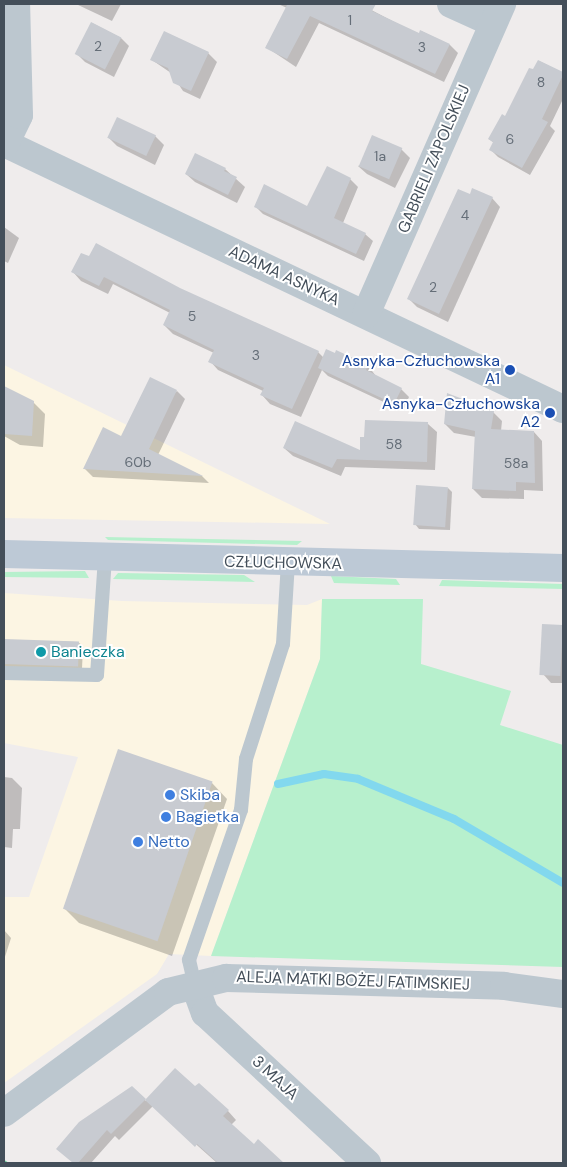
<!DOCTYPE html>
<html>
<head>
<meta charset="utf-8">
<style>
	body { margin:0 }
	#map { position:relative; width:567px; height:1167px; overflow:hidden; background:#efecec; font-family:"DM Sans",sans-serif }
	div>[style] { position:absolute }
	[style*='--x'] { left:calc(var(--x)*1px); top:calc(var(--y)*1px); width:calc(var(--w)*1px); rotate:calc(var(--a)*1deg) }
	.commercial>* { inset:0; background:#fcf5e3 }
	.green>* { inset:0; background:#b7f0cd }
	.shadow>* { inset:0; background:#0003 }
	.stream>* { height:8px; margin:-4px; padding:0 4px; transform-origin:4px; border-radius:4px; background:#82d8ee }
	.building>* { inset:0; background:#c8cbd1; transform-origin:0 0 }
	.path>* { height:3px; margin-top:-1.5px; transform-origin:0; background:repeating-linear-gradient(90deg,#6ece9f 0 4px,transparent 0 6.5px) }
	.lane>* { height:14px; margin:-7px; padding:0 7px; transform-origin:7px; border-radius:7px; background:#bcc7cf }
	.street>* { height:28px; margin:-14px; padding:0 14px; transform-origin:14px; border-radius:14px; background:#bcc7cf }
	.secondary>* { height:28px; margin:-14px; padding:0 14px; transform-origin:14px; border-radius:14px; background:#bdc9d6 }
	.dots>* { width:14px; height:14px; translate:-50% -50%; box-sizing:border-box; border:2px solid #fff; border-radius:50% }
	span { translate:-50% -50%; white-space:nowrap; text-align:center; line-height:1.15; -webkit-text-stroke:4px #fff; paint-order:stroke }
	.number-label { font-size:14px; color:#656e78 }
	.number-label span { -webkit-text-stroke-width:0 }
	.street-label { font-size:16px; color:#444f5a }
	.transit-label { font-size:16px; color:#164399 }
	.right { translate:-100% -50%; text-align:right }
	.culture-label { font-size:16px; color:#0d838f }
	.left { translate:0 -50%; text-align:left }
	.shop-label { font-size:16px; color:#366cbe }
	.frame { position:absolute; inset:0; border:5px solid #444f5a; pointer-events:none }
</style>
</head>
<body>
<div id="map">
	<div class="commercial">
		<i style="clip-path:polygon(4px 365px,330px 524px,4px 518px)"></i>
		<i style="clip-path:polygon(4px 593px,122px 601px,255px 604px,307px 605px,322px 599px,320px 659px,211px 956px,169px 954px,157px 974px,4px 1083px,4px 897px,29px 897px,78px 757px,4px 743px)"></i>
	</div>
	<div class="green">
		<i style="clip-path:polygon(105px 537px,302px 541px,297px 545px,108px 540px)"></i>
		<i style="clip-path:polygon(85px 571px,89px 578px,4px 577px,4px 572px)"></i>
		<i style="clip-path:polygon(118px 573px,244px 575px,255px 582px,113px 579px)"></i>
		<i style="clip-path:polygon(331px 576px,396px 579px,400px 585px,334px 583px)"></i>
		<i style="clip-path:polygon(442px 580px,563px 584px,563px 589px,439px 586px)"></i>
		<i style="clip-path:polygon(322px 599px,423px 599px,421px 664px,511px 691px,500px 725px,563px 745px,563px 967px,211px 956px,320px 659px)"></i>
	</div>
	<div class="shadow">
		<i style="clip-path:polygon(76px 4px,121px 4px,112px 21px)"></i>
		<i style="clip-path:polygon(278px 4px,360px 4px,419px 35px,421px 31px,450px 45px,458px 53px,444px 82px,319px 23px,296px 67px,266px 47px,287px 8px)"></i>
		<i style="clip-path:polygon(92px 23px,121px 38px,129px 46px,114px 77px,85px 62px,77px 54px)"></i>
		<i style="clip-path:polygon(208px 53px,217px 62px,200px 99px,183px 91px,171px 73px,152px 60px)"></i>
		<i style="clip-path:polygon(539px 61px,563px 73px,563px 99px,550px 126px,555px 131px,530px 175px,498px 157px,490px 149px,494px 143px,489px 139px,506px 118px)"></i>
		<i style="clip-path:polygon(155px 136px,164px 145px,155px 165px,117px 146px,108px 137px)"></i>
		<i style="clip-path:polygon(401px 149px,410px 158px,395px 188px,367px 174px,358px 166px)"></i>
		<i style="clip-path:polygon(225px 169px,245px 187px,237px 203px,195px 182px,186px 174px)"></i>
		<i style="clip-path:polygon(350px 179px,358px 187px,343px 223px,365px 234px,373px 241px,364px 261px,263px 214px,256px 207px,308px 208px)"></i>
		<i style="clip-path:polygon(470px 195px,492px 198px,500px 207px,448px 322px,417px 307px,409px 299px)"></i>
		<i style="clip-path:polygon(4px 227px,19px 238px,8px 263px,4px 261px)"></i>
		<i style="clip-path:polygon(81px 254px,180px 289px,318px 352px,324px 358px,337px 352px,368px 366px,376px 376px,401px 389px,409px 397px,403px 411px,328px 376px,322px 370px,301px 417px,270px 404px,262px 395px,263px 391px,218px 370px,210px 361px,214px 353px,173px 334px,164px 325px,170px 313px,113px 284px,108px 294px,81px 281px,73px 272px)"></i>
		<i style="clip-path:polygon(4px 388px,33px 402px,45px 414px,43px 447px,20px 445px,4px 436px)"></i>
		<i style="clip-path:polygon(177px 391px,185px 399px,158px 455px,202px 476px,209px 483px,93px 477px,84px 468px)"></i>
		<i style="clip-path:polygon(493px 412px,502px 421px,501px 431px,534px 432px,542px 441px,543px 491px,524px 490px,524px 499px,482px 498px,473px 489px,476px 437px,454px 433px,445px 424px)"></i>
		<i style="clip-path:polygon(366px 421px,428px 424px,437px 432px,435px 470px,345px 467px,341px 476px,293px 456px,284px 448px,361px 452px,366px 439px)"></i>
		<i style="clip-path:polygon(448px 488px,452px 492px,450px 530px,419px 529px,415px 524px)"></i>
		<i style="clip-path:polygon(543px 625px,563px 626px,563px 683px,551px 683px,543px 674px)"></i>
		<i style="clip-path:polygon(4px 640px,78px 642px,83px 646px,82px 669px,4px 667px)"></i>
		<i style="clip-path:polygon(119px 751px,212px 783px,227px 799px,172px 956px,79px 923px,64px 908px)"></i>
		<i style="clip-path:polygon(4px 777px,12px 778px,22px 788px,20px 829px,13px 829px,12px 848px,4px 847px)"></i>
		<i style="clip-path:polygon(4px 930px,11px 938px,4px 960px)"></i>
		<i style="clip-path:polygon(176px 1070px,196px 1088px,199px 1084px,228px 1111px,236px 1120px,231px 1125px,254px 1146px,258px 1141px,283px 1163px,217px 1163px,153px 1106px,119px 1140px,115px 1136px,91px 1163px,74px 1163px,65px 1155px,132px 1088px,146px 1101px)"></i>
	</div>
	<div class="stream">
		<i style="--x:278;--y:784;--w:47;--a:-12.3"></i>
		<i style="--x:324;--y:774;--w:34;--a:8"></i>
		<i style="--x:358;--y:779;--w:104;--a:22.6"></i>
		<i style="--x:454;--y:819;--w:126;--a:30.4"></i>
	</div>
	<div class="building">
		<i style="clip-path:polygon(285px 4px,376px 4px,372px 11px,419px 33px,420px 30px,450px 44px,435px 74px,310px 16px,287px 59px,265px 48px,287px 5px)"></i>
		<i style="left:91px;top:22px;width:34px;height:36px;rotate:27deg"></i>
		<i style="clip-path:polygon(164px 31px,209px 52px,191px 91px,173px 83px,168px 68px,150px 60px)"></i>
		<i style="clip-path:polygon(538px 60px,563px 72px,563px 75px,542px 119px,548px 122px,522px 168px,489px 150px,493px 142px,488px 139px,502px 114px,505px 116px,529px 68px,533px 69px)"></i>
		<i style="left:117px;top:117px;width:43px;height:23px;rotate:25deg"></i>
		<i style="left:372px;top:135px;width:33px;height:34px;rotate:23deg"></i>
		<i style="clip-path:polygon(195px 153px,226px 168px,224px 171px,237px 177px,228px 195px,185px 174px)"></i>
		<i style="clip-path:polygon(327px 166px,351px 178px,334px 218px,366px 233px,356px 254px,254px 207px,264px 184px,307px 206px)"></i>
		<i style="clip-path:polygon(472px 188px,493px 197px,439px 314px,407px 299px,458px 189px,470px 194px)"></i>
		<i style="clip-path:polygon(96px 243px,180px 288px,319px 351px,292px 409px,260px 395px,264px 388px,208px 362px,214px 350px,163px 325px,170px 310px,104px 277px,99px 286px,71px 272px,81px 253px,89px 256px)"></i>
		<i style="clip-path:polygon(326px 349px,335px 353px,336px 350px,368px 365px,366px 370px,402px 388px,394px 404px,318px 368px)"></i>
		<i style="clip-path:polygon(150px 377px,177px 390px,149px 449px,203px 476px,83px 469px,103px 427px,121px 436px)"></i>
		<i style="clip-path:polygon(4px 386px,34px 401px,32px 436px,4px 434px)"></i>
		<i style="clip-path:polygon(447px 393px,494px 411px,491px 429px,534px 431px,535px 483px,516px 482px,516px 491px,472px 489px,475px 431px,444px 424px)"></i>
		<i style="clip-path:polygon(365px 420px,428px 422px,427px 462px,337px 459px,332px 468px,283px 448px,295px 421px,360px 450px,360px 437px,364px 437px)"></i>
		<i style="left:416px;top:485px;width:32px;height:40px;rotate:4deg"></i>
		<i style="left:542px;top:624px;width:21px;height:51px;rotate:3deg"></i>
		<i style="left:4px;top:639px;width:75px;height:25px;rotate:2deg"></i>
		<i style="left:118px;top:749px;width:100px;height:169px;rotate:19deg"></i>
		<i style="clip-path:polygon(175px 1068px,195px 1086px,199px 1083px,229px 1110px,223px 1116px,254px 1144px,258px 1139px,284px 1163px,218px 1163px,197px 1144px,195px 1147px,145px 1100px)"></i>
		<i style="clip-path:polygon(132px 1086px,146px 1099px,111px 1134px,107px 1130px,78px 1163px,73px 1163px,56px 1149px,79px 1122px)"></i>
	</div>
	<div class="path">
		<i style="--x:4;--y:1161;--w:4;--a:34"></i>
	</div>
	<div class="lane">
		<i style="--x:4;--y:673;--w:93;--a:1.2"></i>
		<i style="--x:97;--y:675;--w:118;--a:-86.1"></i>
		<i style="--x:195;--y:986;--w:27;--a:-103"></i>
		<i style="--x:189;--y:960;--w:159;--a:-70.9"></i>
		<i style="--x:241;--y:810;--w:51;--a:-84.4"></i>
		<i style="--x:246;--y:759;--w:121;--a:-72.2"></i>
		<i style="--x:283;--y:644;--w:81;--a:-86.5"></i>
	</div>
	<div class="street">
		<i style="--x:451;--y:4;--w:46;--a:24.3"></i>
		<i style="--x:4;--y:143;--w:619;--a:25.45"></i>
		<i style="--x:5;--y:144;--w:32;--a:-64"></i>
		<i style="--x:19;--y:115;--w:111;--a:-91.5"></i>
		<i style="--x:366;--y:314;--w:339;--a:-66.3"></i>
		<i style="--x:195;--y:986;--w:29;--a:70"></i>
		<i style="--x:205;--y:1013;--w:221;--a:42.8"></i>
		<i style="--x:4;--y:1113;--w:204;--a:-36.4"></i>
		<i style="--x:168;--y:992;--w:60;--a:-13.6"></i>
		<i style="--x:226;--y:978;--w:278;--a:1.6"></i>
		<i style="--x:504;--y:986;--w:60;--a:7.7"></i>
	</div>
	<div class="secondary">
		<i style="--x:4;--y:554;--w:559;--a:1.43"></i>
	</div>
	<div class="dots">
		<i style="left:510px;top:370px;background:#1a4fb4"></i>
		<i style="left:550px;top:413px;background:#1a4fb4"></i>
		<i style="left:41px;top:652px;background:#0f9aa8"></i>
		<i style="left:170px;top:795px;background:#3f7fe0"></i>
		<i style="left:166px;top:817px;background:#3f7fe0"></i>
		<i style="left:138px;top:842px;background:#3f7fe0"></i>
	</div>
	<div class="number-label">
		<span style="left:350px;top:20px">1</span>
		<span style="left:98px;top:46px">2</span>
		<span style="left:422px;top:47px">3</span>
		<span style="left:541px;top:82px">8</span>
		<span style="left:510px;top:139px">6</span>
		<span style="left:380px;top:156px">1a</span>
		<span style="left:465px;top:215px">4</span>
		<span style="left:433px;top:287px">2</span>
		<span style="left:192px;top:316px">5</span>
		<span style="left:256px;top:355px">3</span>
		<span style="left:394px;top:444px">58</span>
		<span style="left:138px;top:462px">60b</span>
		<span style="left:516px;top:463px">58a</span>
	</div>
	<div class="street-label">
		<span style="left:434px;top:159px;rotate:-67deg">GABRIELI ZAPOLSKIEJ</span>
		<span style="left:284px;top:276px;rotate:25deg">ADAMA ASNYKA</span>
		<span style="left:283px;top:563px;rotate:1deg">CZŁUCHOWSKA</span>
		<span style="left:353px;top:981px;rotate:2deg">ALEJA MATKI BOŻEJ FATIMSKIEJ</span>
		<span style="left:275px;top:1078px;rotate:43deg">3 MAJA</span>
	</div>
	<div class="transit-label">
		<span class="right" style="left:500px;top:370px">Asnyka-Człuchowska<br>A1</span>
		<span class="right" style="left:540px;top:413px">Asnyka-Człuchowska<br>A2</span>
	</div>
	<div class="culture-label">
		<span class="left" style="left:51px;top:652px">Banieczka</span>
	</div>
	<div class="shop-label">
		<span class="left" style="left:180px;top:795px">Skiba</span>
		<span class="left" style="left:176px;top:817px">Bagietka</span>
		<span class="left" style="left:148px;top:842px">Netto</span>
	</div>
	<div class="frame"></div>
</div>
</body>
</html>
